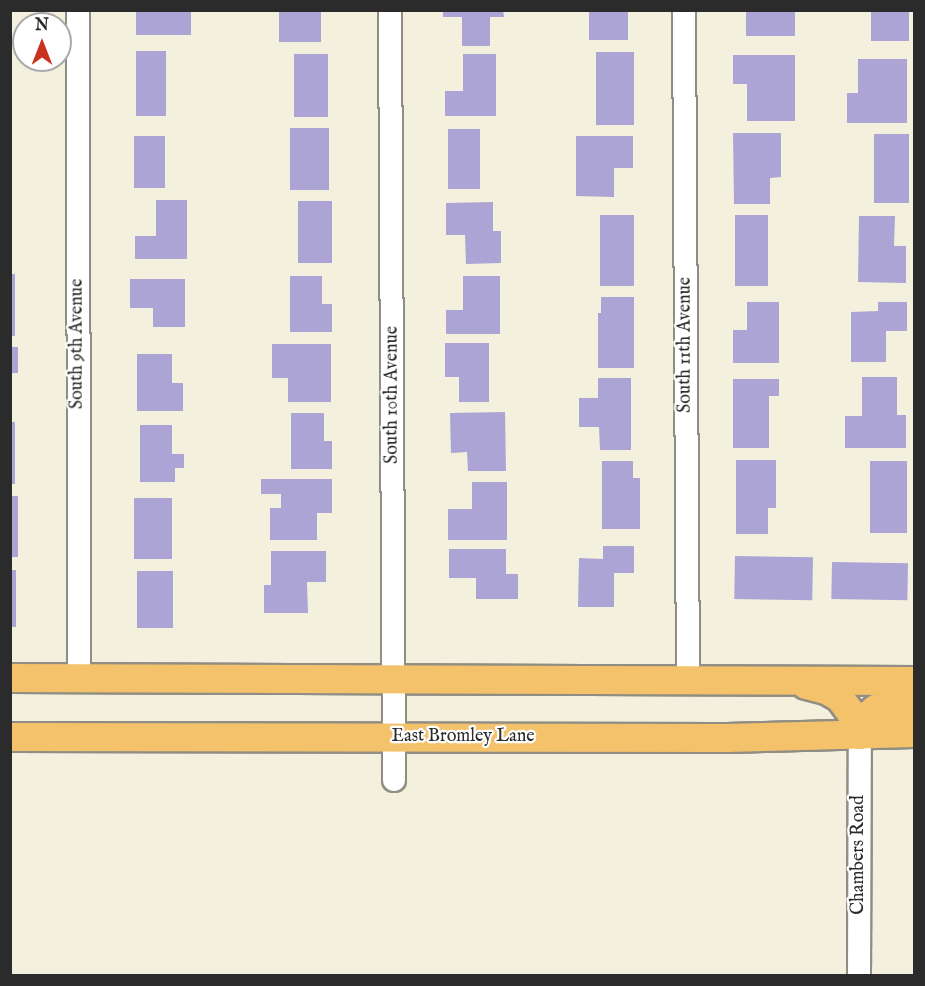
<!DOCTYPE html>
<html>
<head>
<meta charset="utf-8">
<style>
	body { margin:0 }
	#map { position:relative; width:925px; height:986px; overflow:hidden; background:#f4f0de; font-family:"IM FELL English",serif }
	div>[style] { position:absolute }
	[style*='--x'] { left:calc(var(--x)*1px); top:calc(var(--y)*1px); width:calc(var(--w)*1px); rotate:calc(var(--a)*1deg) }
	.building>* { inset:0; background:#aba4d4; transform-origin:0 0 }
	.roads { filter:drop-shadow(2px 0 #908e84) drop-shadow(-2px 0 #908e84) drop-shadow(0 2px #908e84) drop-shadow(0 -2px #908e84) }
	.minor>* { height:22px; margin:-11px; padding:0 11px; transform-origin:11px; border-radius:11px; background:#fff }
	.major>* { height:28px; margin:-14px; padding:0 14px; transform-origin:14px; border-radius:14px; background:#f3c26a }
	span { translate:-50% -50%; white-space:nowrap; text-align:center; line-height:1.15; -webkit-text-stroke:4.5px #fff; paint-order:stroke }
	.street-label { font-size:18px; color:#2b2b2b }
	.frame { position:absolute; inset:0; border:12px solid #2b2b2b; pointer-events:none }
	.north { position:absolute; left:12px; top:12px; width:60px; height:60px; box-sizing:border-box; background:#fff; border:2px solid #aaa; border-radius:50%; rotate:0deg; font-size:16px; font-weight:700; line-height:24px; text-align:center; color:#2b2b2b }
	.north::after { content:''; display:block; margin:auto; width:21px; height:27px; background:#c8321e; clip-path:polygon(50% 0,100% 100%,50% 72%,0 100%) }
</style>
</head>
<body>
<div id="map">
	<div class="building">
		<i style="left:136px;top:10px;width:55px;height:25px"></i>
		<i style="left:279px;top:10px;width:42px;height:32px"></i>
		<i style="clip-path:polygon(443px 10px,503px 10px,504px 17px,490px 17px,490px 46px,462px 46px,462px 17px,443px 17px)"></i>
		<i style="left:589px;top:10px;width:39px;height:30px"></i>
		<i style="left:746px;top:10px;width:49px;height:26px"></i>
		<i style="left:871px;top:10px;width:38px;height:31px"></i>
		<i style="left:136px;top:51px;width:30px;height:65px"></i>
		<i style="left:596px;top:52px;width:38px;height:73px"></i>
		<i style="left:294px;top:54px;width:34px;height:63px"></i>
		<i style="clip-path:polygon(463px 54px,496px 54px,496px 116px,445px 116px,445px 91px,463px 91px)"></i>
		<i style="clip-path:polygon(733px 55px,795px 55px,795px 121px,747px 121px,747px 84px,733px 84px)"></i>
		<i style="clip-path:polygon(858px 59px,907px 59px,907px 123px,847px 123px,847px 93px,858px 93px)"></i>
		<i style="left:290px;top:128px;width:39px;height:62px"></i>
		<i style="left:480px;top:129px;width:60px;height:32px;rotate:90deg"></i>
		<i style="clip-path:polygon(733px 133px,781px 133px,781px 177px,770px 178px,770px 204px,734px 204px)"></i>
		<i style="left:874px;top:134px;width:35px;height:69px"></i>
		<i style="left:134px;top:136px;width:31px;height:52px"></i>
		<i style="clip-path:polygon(576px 136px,633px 136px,633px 168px,614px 168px,614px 197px,576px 196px)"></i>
		<i style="clip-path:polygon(156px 200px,187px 200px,187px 259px,135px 259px,135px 236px,156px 236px)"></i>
		<i style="left:298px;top:201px;width:34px;height:62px"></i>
		<i style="clip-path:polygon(493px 202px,493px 231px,501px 231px,501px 263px,466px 264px,465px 235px,446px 235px,446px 203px)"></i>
		<i style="left:600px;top:215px;width:34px;height:71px"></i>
		<i style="left:735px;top:215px;width:33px;height:71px"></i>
		<i style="clip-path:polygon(859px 216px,895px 216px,894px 246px,906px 246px,906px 283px,858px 282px)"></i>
		<i style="left:10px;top:274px;width:5px;height:62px"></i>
		<i style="clip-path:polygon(290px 276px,322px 276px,322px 304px,332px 304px,332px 332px,290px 332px)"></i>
		<i style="clip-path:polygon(463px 276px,500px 276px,500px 334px,446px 334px,446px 310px,463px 310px)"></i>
		<i style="clip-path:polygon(130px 279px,185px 279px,185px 327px,153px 327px,153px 308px,130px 308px)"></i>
		<i style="clip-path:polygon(601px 297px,634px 297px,634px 368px,598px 368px,598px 313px,601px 313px)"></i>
		<i style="clip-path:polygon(747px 302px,779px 302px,779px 363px,733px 363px,733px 330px,747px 330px)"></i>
		<i style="clip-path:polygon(878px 302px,907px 302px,907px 331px,886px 331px,886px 362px,851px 362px,851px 312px,878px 311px)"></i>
		<i style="clip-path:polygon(445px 343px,489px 343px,489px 402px,459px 402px,459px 377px,445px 377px)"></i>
		<i style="clip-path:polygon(272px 344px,331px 344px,331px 402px,288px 402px,288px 378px,272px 378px)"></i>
		<i style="left:10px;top:347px;width:8px;height:26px"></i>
		<i style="clip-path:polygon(137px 354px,172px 354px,172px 383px,183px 383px,183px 411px,137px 411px)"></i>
		<i style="clip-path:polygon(862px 377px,897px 377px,897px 415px,906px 415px,906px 448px,845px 448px,845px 416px,862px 416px)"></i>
		<i style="clip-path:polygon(598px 378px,631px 378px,631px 450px,600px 450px,599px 427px,579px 427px,579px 398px,598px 398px)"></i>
		<i style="clip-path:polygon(733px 379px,779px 379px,779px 396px,769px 396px,769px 448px,733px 448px)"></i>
		<i style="clip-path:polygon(505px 412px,506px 471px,468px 471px,467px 452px,451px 453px,450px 413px)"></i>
		<i style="clip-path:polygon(291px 413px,324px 413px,324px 441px,332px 441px,332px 469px,291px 469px)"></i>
		<i style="left:10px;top:422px;width:5px;height:62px"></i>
		<i style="clip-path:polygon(140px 425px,172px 425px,172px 454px,184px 454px,184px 468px,175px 468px,175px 482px,140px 482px)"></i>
		<i style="clip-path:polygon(736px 460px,776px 460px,776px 508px,768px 508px,768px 534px,736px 534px)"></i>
		<i style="clip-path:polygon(602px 461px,633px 461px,633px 478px,640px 478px,640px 529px,602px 529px)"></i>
		<i style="left:870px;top:461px;width:37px;height:72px"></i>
		<i style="clip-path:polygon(261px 479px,332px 479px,332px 513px,317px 513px,317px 540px,270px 540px,270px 508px,281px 508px,281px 494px,261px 494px)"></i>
		<i style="clip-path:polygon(472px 482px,507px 482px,507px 540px,448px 540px,448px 509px,472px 509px)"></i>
		<i style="left:10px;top:496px;width:8px;height:61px"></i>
		<i style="left:134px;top:498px;width:38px;height:61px"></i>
		<i style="clip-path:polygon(603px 546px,634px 546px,634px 573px,614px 573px,614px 607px,578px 607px,579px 558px,603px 559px)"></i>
		<i style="clip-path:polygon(449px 549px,506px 549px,506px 574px,518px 574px,518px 599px,476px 599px,476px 578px,449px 578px)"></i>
		<i style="clip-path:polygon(271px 551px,326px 551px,326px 582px,307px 582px,308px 613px,264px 613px,264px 585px,271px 585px)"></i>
		<i style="left:735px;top:556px;width:78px;height:43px;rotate:1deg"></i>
		<i style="left:832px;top:562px;width:76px;height:37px;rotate:1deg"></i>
		<i style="left:10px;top:570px;width:6px;height:57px"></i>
		<i style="left:137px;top:571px;width:36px;height:57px"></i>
	</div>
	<div class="roads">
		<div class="minor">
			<i style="--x:78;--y:10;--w:668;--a:89.91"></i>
			<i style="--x:390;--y:10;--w:770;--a:89.7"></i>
			<i style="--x:684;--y:10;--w:670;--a:89.66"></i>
			<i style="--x:859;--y:976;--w:241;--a:-89.8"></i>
		</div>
		<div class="major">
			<i style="--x:10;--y:678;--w:904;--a:0.19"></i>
			<i style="--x:806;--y:685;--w:21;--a:14"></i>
			<i style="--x:826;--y:690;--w:16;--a:30"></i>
			<i style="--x:840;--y:698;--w:22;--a:54"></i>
			<i style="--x:853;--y:716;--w:20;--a:70"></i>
			<i style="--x:860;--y:735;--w:19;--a:-72"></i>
			<i style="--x:866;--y:717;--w:13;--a:-39"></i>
			<i style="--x:876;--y:709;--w:38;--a:-6"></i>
			<i style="--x:10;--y:737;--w:717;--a:0.08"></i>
			<i style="--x:727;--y:738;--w:187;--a:-1.5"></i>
		</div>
	</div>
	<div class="street-label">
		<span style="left:78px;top:344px;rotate:-90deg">South 9th Avenue</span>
		<span style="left:686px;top:345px;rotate:-90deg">South 11th Avenue</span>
		<span style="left:393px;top:395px;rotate:-90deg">South 10th Avenue</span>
		<span style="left:463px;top:737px">East Bromley Lane</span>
		<span style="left:859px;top:855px;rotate:-90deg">Chambers Road</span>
	</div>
	<div class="frame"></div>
	<div class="north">N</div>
</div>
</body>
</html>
